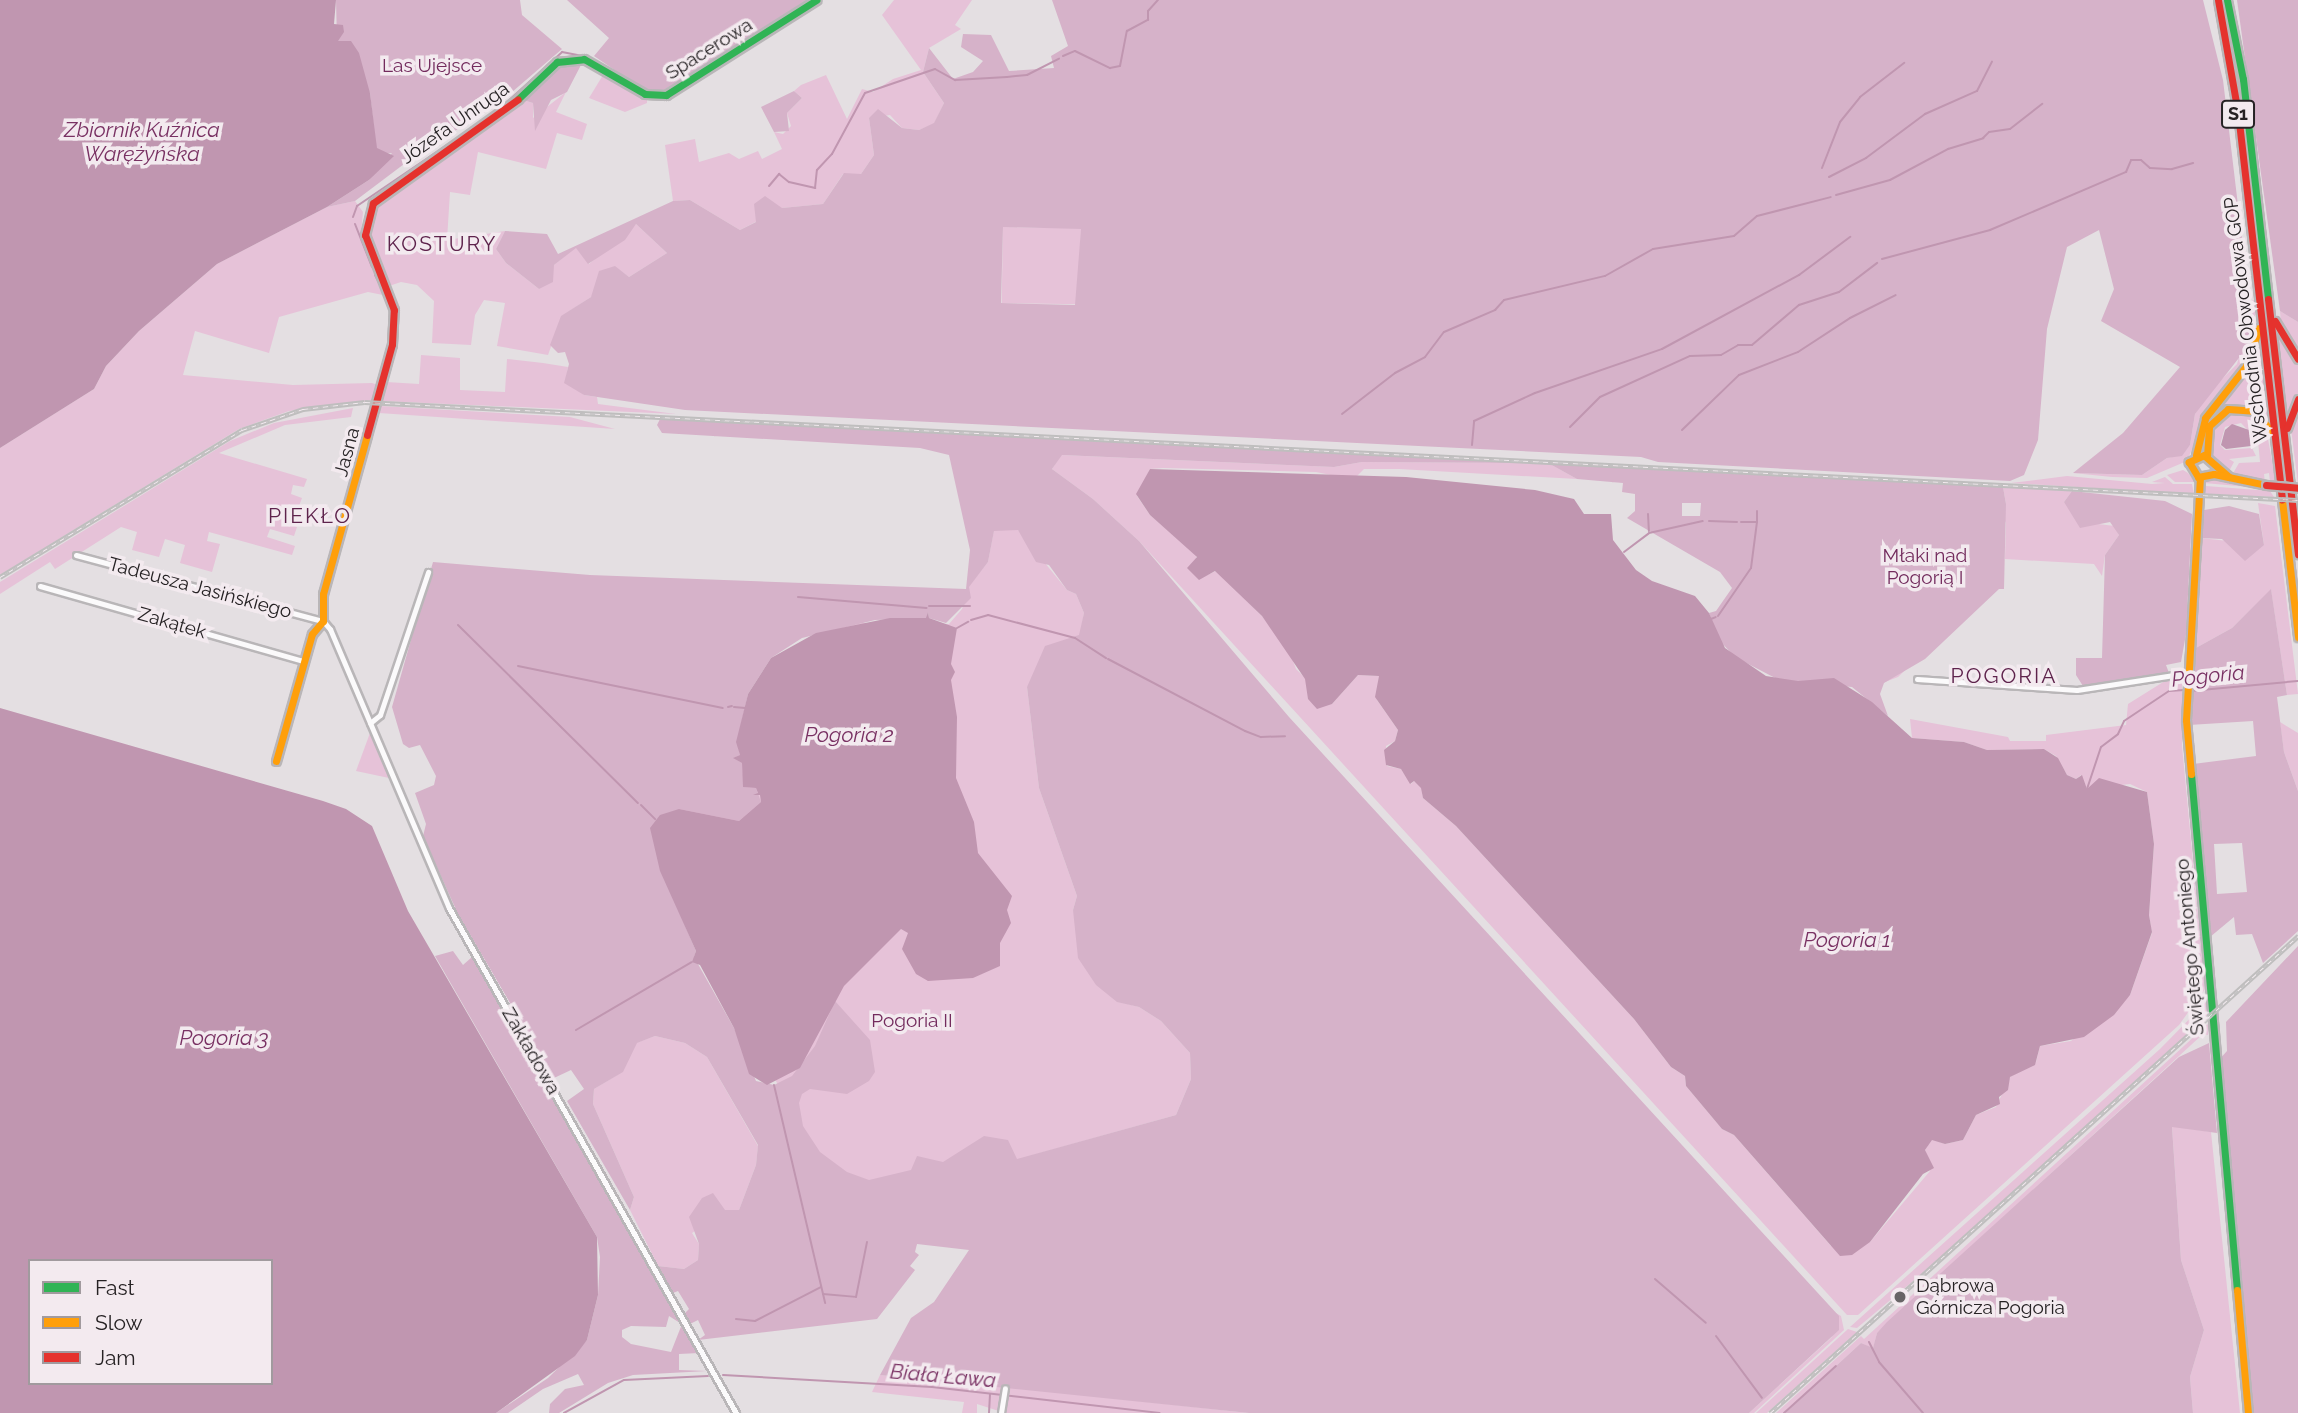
<!DOCTYPE html>
<html>
<head>
<meta charset="utf-8">
<style>
	body { margin:0 }
	#map { position:relative; width:2298px; height:1413px; overflow:hidden; background:#e4dfe2; font-family:Raleway,sans-serif }
	div>[style] { position:absolute }
	[style*='--x'] { left:calc(var(--x)*1px); top:calc(var(--y)*1px); width:calc(var(--w)*1px); rotate:calc(var(--a)*1deg) }
	.green>* { inset:0; background:#e6c2d8; transform-origin:0 0 }
	.forest>* { inset:0; background:#d6b2c9 }
	.water>* { inset:0; background:#c096b0 }
	.stream>* { height:2px; margin:-1px; padding:0 1px; transform-origin:1px; border-radius:1px; background:#c096b0 }
	.roads { filter:drop-shadow(2px 0 #b9b6b8) drop-shadow(-2px 0 #b9b6b8) drop-shadow(0 2px #b9b6b8) drop-shadow(0 -2px #b9b6b8) }
	.street>* { height:5px; margin:-2.5px; padding:0 2.5px; transform-origin:2.5px; border-radius:2.5px; background:#fbfafb }
	.fast>* { height:7px; margin:-3.5px; padding:0 3.5px; transform-origin:3.5px; border-radius:3.5px; background:#30b455 }
	.slow>* { height:7px; margin:-3.5px; padding:0 3.5px; transform-origin:3.5px; border-radius:3.5px; background:#ff9f0a }
	.jam>* { height:7px; margin:-3.5px; padding:0 3.5px; transform-origin:3.5px; border-radius:3.5px; background:#e5322d }
	.rail>* { height:4.5px; margin-top:-2.25px; transform-origin:0; background:repeating-linear-gradient(90deg,#f3eaef 0 5px,#bfbebe 0 10px); box-sizing:border-box; border-block:2px solid #bfbebe }
	.bridges { filter:drop-shadow(2px 0 #b9b6b8) drop-shadow(-2px 0 #b9b6b8) drop-shadow(0 2px #b9b6b8) drop-shadow(0 -2px #b9b6b8) }
	.jam-bridge>* { height:7px; margin:-3.5px; padding:0 3.5px; transform-origin:3.5px; border-radius:3.5px; background:#e5322d }
	.dots>* { width:19px; height:19px; translate:-50% -50%; box-sizing:border-box; border:4px solid #f3eaef; border-radius:50% }
	span { translate:-50% -50%; white-space:nowrap; text-align:center; line-height:1.15; -webkit-text-stroke:7px #f3eaef; paint-order:stroke }
	.shield-label span { padding:2px 5px; background:#f3eaef; border:2px solid; border-radius:5px; -webkit-text-stroke-width:0 }
	.shield-label { font-size:18px; color:#262224; font-weight:700 }
	.street-label { font-size:19px; color:#262224 }
	.park-label { font-size:19px; color:#732b5d }
	.poi-label { font-size:19px; color:#262224 }
	.left { translate:0 -50%; text-align:left }
	.water-label { font-size:21px; color:#793163; font-style:italic }
	.neighbourhood-label { font-size:21px; color:#5e234c; letter-spacing:2px }
	.legend { position:absolute; left:28px; top:1259px; width:245px; height:126px; box-sizing:border-box; background:#f3eaef; border:2px solid #a19a9e; margin:0; padding:9px 12px; list-style:none; font-size:21px; color:#262224 }
	.legend li { display:flex; align-items:center; gap:14px; height:35px }
	.legend b { width:35px; border:2px solid #a19a9e }
</style>
</head>
<body>
<div id="map">
	<div class="green">
		<i style="clip-path:polygon(894px 0,972px 0,955px 25px,961px 29px,929px 48px,923px 72px,944px 103px,934px 124px,919px 130px,902px 128px,890px 115px,869px 118px,874px 155px,861px 174px,843px 174px,823px 204px,782px 208px,740px 230px,690px 200px,673px 201px,665px 145px,695px 139px,699px 162px,729px 153px,739px 159px,758px 151px,762px 159px,782px 149px,774px 132px,783px 134px,791px 126px,787px 113px,802px 98px,794px 91px,801px 85px,826px 75px,847px 119px,862px 89px,873px 92px,893px 79px,921px 70px,882px 15px)"></i>
		<i style="clip-path:polygon(603px 75px,647px 100px,647px 103px,625px 112px,589px 98px)"></i>
		<i style="clip-path:polygon(566px 92px,556px 112px,587px 124px,582px 140px,557px 133px,546px 169px,478px 152px,470px 195px,450px 192px,447px 240px,505px 231px,496px 249px,506px 263px,539px 289px,554px 265px,576px 247px,589px 264px,636px 224px,667px 253px,629px 277px,615px 267px,591px 297px,562px 316px,548px 355px,497px 346px,505px 303px,484px 300px,475px 315px,471px 345px,432px 343px,434px 301px,417px 285px,401px 282px,389px 286px,370px 236px,375px 207px,523px 100px,533px 103px,533px 118px)"></i>
		<i style="clip-path:polygon(355px 201px,363px 212px,361px 233px,368px 252px,388px 296px,368px 292px,279px 317px,269px 353px,195px 331px,183px 375px,293px 385px,372px 383px,378px 385px,374px 400px,289px 411px,239px 429px,0 575px,0 448px,94px 389px,106px 366px,139px 331px,217px 264px,327px 207px)"></i>
		<i style="left:1003px;top:227px;width:78px;height:76px;rotate:1deg"></i>
		<i style="clip-path:polygon(2255px 300px,2255px 334px,2250px 355px,2210px 406px,2187px 461px,2147px 478px,2112px 477px,2073px 473px,2142px 475px,2167px 458px,2182px 455px,2190px 445px,2195px 414px,2209px 392px,2237px 364px,2251px 314px,2249px 301px)"></i>
		<i style="clip-path:polygon(2280px 311px,2298px 322px,2298px 355px,2281px 324px)"></i>
		<i style="clip-path:polygon(2277px 333px,2298px 362px,2298px 395px,2287px 414px)"></i>
		<i style="clip-path:polygon(2259px 340px,2269px 421px,2243px 405px,2207px 421px,2249px 368px)"></i>
		<i style="clip-path:polygon(421px 355px,460px 358px,460px 390px,505px 392px,507px 359px,543px 363px,568px 367px,566px 379px,584px 395px,597px 397px,598px 404px,676px 414px,381px 401px,386px 382px,419px 384px)"></i>
		<i style="clip-path:polygon(2298px 403px,2298px 484px,2290px 421px)"></i>
		<i style="clip-path:polygon(380px 406px,570px 417px,615px 429px,379px 413px)"></i>
		<i style="clip-path:polygon(353px 408px,351px 417px,285px 425px,219px 453px,307px 479px,304px 487px,293px 485px,291px 494px,302px 498px,292px 525px,297px 527px,294px 536px,270px 529px,267px 537px,295px 546px,292px 555px,209px 532px,207px 541px,220px 544px,212px 572px,180px 563px,185px 545px,165px 539px,159px 557px,132px 550px,137px 532px,121px 527px,55px 569px,50px 562px,0 594px,0 582px,230px 441px,274px 423px)"></i>
		<i style="clip-path:polygon(2228px 412px,2250px 412px,2266px 428px,2276px 483px,2270px 482px,2269px 473px,2264px 474px,2265px 483px,2232px 475px,2239px 463px,2260px 462px,2258px 441px,2241px 423px,2225px 427px,2220px 445px,2225px 450px,2252px 448px,2256px 456px,2229px 459px,2234px 462px,2228px 473px,2209px 454px,2213px 426px)"></i>
		<i style="clip-path:polygon(1061px 455px,1334px 467px,1362px 462px,1548px 463px,1577px 479px,1399px 469px,1364px 469px,1357px 476px,1341px 477px,1316px 472px,1163px 468px,1150px 469px,1137px 496px,1150px 515px,1196px 555px,1198px 579px,1216px 571px,1262px 616px,1290px 653px,1296px 669px,1332px 704px,1358px 675px,1379px 676px,1377px 700px,1398px 730px,1395px 741px,1386px 746px,1387px 766px,1401px 769px,1411px 784px,1414px 781px,1422px 788px,1423px 798px,1456px 826px,1634px 1019px,1671px 1067px,1685px 1076px,1686px 1086px,1722px 1129px,1734px 1135px,1831px 1246px,1870px 1242px,1930px 1171px,1925px 1150px,1932px 1139px,1945px 1144px,1963px 1140px,1976px 1115px,1996px 1107px,2010px 1077px,2036px 1062px,2040px 1046px,2071px 1041px,2130px 995px,2152px 933px,2149px 915px,2154px 844px,2147px 792px,2130px 784px,2087px 789px,2081px 775px,2076px 779px,2067px 775px,2056px 756px,2044px 749px,1987px 750px,1964px 742px,1912px 738px,1910px 719px,2008px 737px,2010px 741px,2046px 741px,2046px 735px,2126px 725px,2128px 704px,2168px 679px,2182px 679px,2182px 746px,2205px 989px,2179px 1025px,1858px 1315px,1847px 1315px,1139px 541px,1093px 499px,1052px 469px)"></i>
		<i style="clip-path:polygon(2183px 470px,2188px 473px,2195px 482px,2175px 482px,2167px 475px)"></i>
		<i style="clip-path:polygon(2067px 476px,2152px 484px,2165px 483px,2152px 482px,2165px 477px,2173px 484px,2192px 484px,2194px 494px,2011px 483px)"></i>
		<i style="clip-path:polygon(2216px 477px,2245px 485px,2260px 488px,2204px 483px)"></i>
		<i style="clip-path:polygon(2206px 486px,2270px 491px,2274px 497px,2202px 494px)"></i>
		<i style="clip-path:polygon(2003px 487px,2072px 491px,2064px 502px,2098px 524px,2115px 526px,2119px 535px,2105px 555px,2102px 576px,2094px 564px,2005px 559px,2006px 521px,1953px 624px,1898px 677px,1872px 687px,2006px 504px)"></i>
		<i style="clip-path:polygon(2258px 503px,2275px 506px,2298px 694px,2287px 695px,2271px 590px,2232px 628px,2194px 649px,2201px 538px,2264px 545px)"></i>
		<i style="clip-path:polygon(994px 530px,1018px 530px,1067px 590px,1076px 594px,1084px 613px,1080px 635px,1027px 687px,1039px 788px,1077px 896px,1073px 910px,1120px 1002px,1139px 1007px,1161px 1021px,1190px 1053px,1191px 1079px,1176px 1115px,1033px 1155px,917px 1244px,894px 1283px,660px 883px,647px 814px,729px 741px,819px 632px,862px 623px,949px 624px,962px 609px,968px 587px,988px 562px)"></i>
		<i style="clip-path:polygon(2280px 722px,2298px 733px,2298px 791px,2284px 752px)"></i>
		<i style="clip-path:polygon(370px 733px,372px 734px,389px 778px,356px 771px)"></i>
		<i style="clip-path:polygon(2208px 1000px,2208px 1016px,2201px 1022px,1931px 1266px,1857px 1328px,1850px 1327px,2160px 1049px)"></i>
		<i style="clip-path:polygon(2209px 1023px,2208px 1035px,2203px 1034px,1877px 1333px,1873px 1349px,1861px 1343px,1785px 1413px,1776px 1413px,1861px 1336px,1864px 1339px)"></i>
		<i style="clip-path:polygon(655px 1036px,685px 1043px,707px 1057px,758px 1146px,756px 1165px,739px 1210px,725px 1210px,692px 1233px,699px 1244px,698px 1260px,684px 1269px,658px 1266px,630px 1210px,634px 1197px,593px 1104px,594px 1089px,622px 1072px,636px 1043px)"></i>
		<i style="clip-path:polygon(2172px 1126px,2211px 1132px,2240px 1413px,2193px 1413px,2190px 1377px,2204px 1330px,2181px 1260px)"></i>
		<i style="clip-path:polygon(1836px 1313px,1841px 1316px,1844px 1330px,1754px 1413px,1749px 1413px,1832px 1337px)"></i>
		<i style="clip-path:polygon(1848px 1329px,1857px 1332px,1767px 1413px,1756px 1413px)"></i>
		<i style="clip-path:polygon(880px 1375px,1008px 1387px,1249px 1413px,1005px 1413px,977px 1404px,977px 1413px,962px 1413px,964px 1402px,872px 1392px)"></i>
	</div>
	<div class="forest">
		<i style="clip-path:polygon(336px 0,520px 0,522px 15px,562px 49px,498px 104px,416px 155px,355px 201px,327px 207px,369px 180px,392px 153px,383px 154px,376px 148px,370px 93px,337px 41px)"></i>
		<i style="clip-path:polygon(567px 0,811px 0,669px 92px,650px 94px,594px 56px,609px 38px)"></i>
		<i style="clip-path:polygon(evenodd,1052px 0,2203px 0,2223px 80px,2251px 314px,2249px 345px,2195px 414px,2190px 445px,2182px 456px,2167px 458px,2142px 475px,2073px 473px,2123px 433px,2180px 367px,2101px 321px,2114px 289px,2099px 230px,2067px 247px,2047px 329px,2038px 440px,2024px 475px,2010px 481px,1658px 462px,1641px 457px,685px 410px,584px 395px,564px 383px,569px 364px,565px 352px,558px 353px,550px 345px,561px 316px,591px 297px,599px 271px,615px 266px,629px 277px,667px 253px,636px 224px,625px 240px,588px 264px,576px 248px,554px 265px,553px 282px,539px 289px,506px 263px,496px 249px,505px 231px,547px 234px,558px 254px,673px 201px,690px 200px,740px 230px,756px 222px,754px 204px,765px 196px,782px 208px,823px 204px,844px 173px,861px 174px,874px 155px,869px 118px,878px 109px,902px 128px,919px 130px,934px 123px,944px 103px,923px 72px,929px 48px,953px 79px,973px 72px,983px 61px,961px 47px,963px 34px,991px 35px,1009px 71px,1054px 68px,1051px 56px,1068px 46px,1052px 0,1003px 227px,1081px 229px,1075px 305px,1001px 303px,1003px 227px)"></i>
		<i style="clip-path:polygon(2237px 0,2298px 0,2298px 322px,2280px 311px)"></i>
		<i style="clip-path:polygon(572px 61px,582px 63px,567px 92px,551px 100px,535px 131px,533px 103px,523px 100px,553px 69px)"></i>
		<i style="clip-path:polygon(794px 91px,802px 98px,787px 113px,789px 131px,774px 132px,761px 107px)"></i>
		<i style="clip-path:polygon(evenodd,660px 419px,1531px 463px,1362px 462px,1334px 467px,1062px 455px,1052px 469px,1093px 499px,1139px 541px,1289px 717px,1839px 1316px,1839px 1330px,1749px 1413px,1249px 1413px,880px 1375px,911px 1318px,934px 1302px,969px 1250px,917px 1244px,915px 1252px,919px 1255px,910px 1266px,915px 1270px,877px 1319px,698px 1340px,705px 1335px,698px 1320px,690px 1324px,684px 1314px,689px 1309px,678px 1291px,673px 1293px,658px 1266px,684px 1269px,698px 1260px,699px 1244px,689px 1217px,702px 1198px,713px 1193px,725px 1210px,739px 1210px,756px 1165px,758px 1145px,707px 1057px,685px 1043px,655px 1036px,637px 1043px,623px 1072px,594px 1089px,593px 1104px,634px 1197px,630px 1210px,567px 1101px,584px 1089px,571px 1070px,554px 1078px,458px 914px,423px 836px,426px 824px,415px 793px,434px 785px,436px 776px,420px 745px,409px 748px,403px 744px,392px 707px,433px 562px,590px 575px,966px 589px,970px 550px,949px 455px,920px 448px,662px 433px,657px 425px,660px 419px,1018px 530px,1036px 562px,1049px 565px,1067px 590px,1076px 594px,1084px 613px,1079px 635px,1045px 646px,1027px 687px,1039px 788px,1077px 896px,1073px 910px,1078px 958px,1096px 985px,1117px 1002px,1139px 1007px,1161px 1021px,1190px 1053px,1191px 1079px,1176px 1115px,1017px 1159px,1008px 1140px,984px 1136px,943px 1162px,917px 1156px,911px 1170px,869px 1180px,847px 1172px,820px 1152px,803px 1126px,799px 1103px,802px 1094px,810px 1089px,847px 1094px,869px 1081px,875px 1072px,870px 1040px,835px 1001px,815px 1046px,792px 1076px,774px 1085px,756px 1081px,734px 1028px,694px 957px,696px 951px,660px 868px,679px 809px,739px 821px,761px 802px,756px 788px,744px 787px,742px 763px,734px 758px,740px 755px,737px 742px,748px 694px,771px 658px,802px 638px,875px 620px,927px 618px,928px 612px,929px 618px,946px 623px,971px 598px,969px 587px,988px 562px,994px 531px,1018px 530px)"></i>
		<i style="clip-path:polygon(evenodd,1548px 463px,2003px 487px,2006px 504px,2004px 589px,1999px 589px,1925px 659px,1884px 683px,1880px 694px,1888px 716px,1852px 687px,1779px 680px,1735px 657px,1719px 640px,1709px 613px,1716px 611px,1732px 588px,1720px 572px,1627px 518px,1635px 511px,1635px 494px,1622px 492px,1623px 483px,1577px 479px,1548px 463px,1682px 503px,1701px 503px,1700px 516px,1682px 516px,1682px 503px)"></i>
		<i style="clip-path:polygon(2072px 491px,2165px 501px,2192px 514px,2186px 634px,2181px 662px,2166px 665px,2169px 673px,2083px 686px,2076px 675px,2076px 658px,2102px 658px,2105px 555px,2119px 535px,2110px 522px,2080px 528px,2064px 502px)"></i>
		<i style="clip-path:polygon(2229px 506px,2259px 514px,2264px 545px,2245px 561px,2222px 539px,2201px 538px,2204px 510px)"></i>
		<i style="clip-path:polygon(evenodd,2271px 589px,2287px 695px,2277px 697px,2284px 752px,2298px 791px,2298px 931px,2263px 963px,2252px 934px,2236px 935px,2234px 917px,2210px 937px,2193px 764px,2256px 756px,2253px 721px,2189px 725px,2190px 694px,2194px 649px,2232px 628px,2271px 589px,2242px 843px,2247px 892px,2217px 894px,2214px 844px,2242px 843px)"></i>
		<i style="clip-path:polygon(2298px 946px,2298px 1413px,2250px 1413px,2218px 1061px,2227px 1051px,2226px 1022px)"></i>
		<i style="clip-path:polygon(453px 951px,463px 965px,472px 957px,680px 1323px,669px 1316px,666px 1327px,631px 1326px,622px 1330px,622px 1337px,631px 1344px,671px 1352px,682px 1324px,699px 1353px,679px 1354px,679px 1370px,707px 1371px,633px 1375px,608px 1383px,559px 1413px,549px 1413px,550px 1404px,565px 1389px,584px 1385px,578px 1374px,543px 1389px,508px 1413px,496px 1413px,548px 1378px,587px 1340px,598px 1295px,600px 1257px,597px 1237px,435px 956px)"></i>
		<i style="clip-path:polygon(2209px 1043px,2217px 1133px,2172px 1127px,2181px 1260px,2204px 1330px,2190px 1377px,2193px 1413px,1785px 1413px,1861px 1343px,1873px 1348px,1877px 1333px,1887px 1322px,2179px 1057px)"></i>
	</div>
	<div class="water">
		<i style="clip-path:polygon(0 0,336px 0,334px 24px,343px 25px,344px 32px,338px 41px,351px 41px,359px 53px,370px 93px,377px 148px,394px 156px,369px 180px,327px 207px,217px 264px,139px 331px,106px 366px,94px 389px,0 448px)"></i>
		<i style="clip-path:polygon(2232px 424px,2249px 430px,2251px 446px,2226px 449px,2221px 445px,2225px 430px)"></i>
		<i style="clip-path:polygon(1150px 469px,1406px 477px,1535px 490px,1574px 499px,1584px 514px,1611px 514px,1613px 540px,1636px 570px,1652px 581px,1695px 596px,1709px 613px,1725px 648px,1766px 676px,1798px 681px,1834px 678px,1872px 702px,1912px 738px,1964px 742px,1987px 750px,2044px 749px,2058px 758px,2067px 775px,2076px 779px,2082px 775px,2087px 789px,2099px 778px,2147px 792px,2154px 844px,2149px 915px,2152px 932px,2130px 995px,2114px 1015px,2084px 1037px,2040px 1046px,2035px 1065px,2010px 1077px,2008px 1090px,1999px 1097px,2000px 1104px,1976px 1115px,1963px 1140px,1945px 1144px,1932px 1140px,1925px 1150px,1934px 1168px,1923px 1174px,1870px 1242px,1852px 1255px,1840px 1256px,1734px 1135px,1722px 1129px,1686px 1086px,1685px 1076px,1671px 1067px,1634px 1019px,1456px 826px,1423px 798px,1421px 788px,1414px 781px,1410px 784px,1401px 769px,1386px 765px,1384px 750px,1395px 741px,1398px 730px,1375px 697px,1379px 676px,1358px 675px,1332px 704px,1317px 709px,1308px 699px,1305px 679px,1262px 616px,1215px 571px,1199px 580px,1187px 568px,1197px 557px,1150px 515px,1136px 494px)"></i>
		<i style="clip-path:polygon(928px 612px,929px 618px,957px 628px,951px 664px,955px 672px,951px 680px,957px 717px,956px 778px,974px 822px,978px 853px,1012px 896px,1007px 910px,1011px 923px,1000px 943px,1000px 966px,973px 978px,928px 981px,916px 974px,902px 949px,908px 933px,901px 929px,844px 986px,800px 1068px,767px 1085px,749px 1074px,734px 1028px,700px 965px,692px 962px,696px 951px,660px 871px,650px 828px,660px 815px,679px 809px,739px 821px,761px 802px,760px 795px,753px 795px,758px 793px,756px 788px,743px 787px,742px 763px,733px 758px,740px 755px,736px 742px,748px 694px,771px 658px,816px 633px,890px 618px,926px 618px)"></i>
		<i style="clip-path:polygon(evenodd,0 708px,323px 801px,346px 809px,372px 826px,408px 911px,597px 1237px,598px 1295px,587px 1340px,575px 1356px,496px 1413px,0 1413px,0 708px,30px 1261px,271px 1261px,271px 1383px,30px 1383px,30px 1261px)"></i>
	</div>
	<div class="stream">
		<i style="--x:1063;--y:56;--w:13;--a:-23"></i>
		<i style="--x:1075;--y:51;--w:39;--a:26"></i>
		<i style="--x:1110;--y:68;--w:10;--a:-11"></i>
		<i style="--x:1120;--y:66;--w:36;--a:-79"></i>
		<i style="--x:1127;--y:31;--w:24;--a:-28"></i>
		<i style="--x:1148;--y:20;--w:9;--a:-90"></i>
		<i style="--x:1148;--y:11;--w:15;--a:-48"></i>
		<i style="--x:1822;--y:168;--w:49;--a:-68.6"></i>
		<i style="--x:1840;--y:122;--w:32;--a:-51"></i>
		<i style="--x:1860;--y:97;--w:56;--a:-37.7"></i>
		<i style="--x:1829;--y:177;--w:42;--a:-27.2"></i>
		<i style="--x:1866;--y:158;--w:74;--a:-36.7"></i>
		<i style="--x:1925;--y:114;--w:57;--a:-23.9"></i>
		<i style="--x:1977;--y:91;--w:33;--a:-63"></i>
		<i style="--x:769;--y:186;--w:16;--a:-50"></i>
		<i style="--x:779;--y:174;--w:13;--a:39"></i>
		<i style="--x:789;--y:182;--w:27;--a:13"></i>
		<i style="--x:815;--y:188;--w:18;--a:-84"></i>
		<i style="--x:817;--y:170;--w:22;--a:-47"></i>
		<i style="--x:832;--y:154;--w:69;--a:-61.6"></i>
		<i style="--x:865;--y:93;--w:74;--a:-18.9"></i>
		<i style="--x:935;--y:69;--w:23;--a:29"></i>
		<i style="--x:955;--y:80;--w:52;--a:-3.3"></i>
		<i style="--x:1007;--y:77;--w:20;--a:-6"></i>
		<i style="--x:1027;--y:75;--w:36;--a:-27"></i>
		<i style="--x:1836;--y:195;--w:56;--a:-15.5"></i>
		<i style="--x:1890;--y:180;--w:66;--a:-28.1"></i>
		<i style="--x:1948;--y:149;--w:37;--a:-17"></i>
		<i style="--x:1983;--y:138;--w:8;--a:-45"></i>
		<i style="--x:1989;--y:132;--w:21;--a:-8"></i>
		<i style="--x:2010;--y:129;--w:41;--a:-38"></i>
		<i style="--x:353;--y:217;--w:12;--a:-70"></i>
		<i style="--x:357;--y:206;--w:169;--a:-34.2"></i>
		<i style="--x:497;--y:111;--w:88;--a:-42.2"></i>
		<i style="--x:562;--y:52;--w:21;--a:11"></i>
		<i style="--x:355;--y:224;--w:46;--a:68.4"></i>
		<i style="--x:1882;--y:259;--w:112;--a:-15"></i>
		<i style="--x:1990;--y:230;--w:148;--a:-23.1"></i>
		<i style="--x:2126;--y:172;--w:13;--a:-67"></i>
		<i style="--x:2131;--y:160;--w:10;--a:0"></i>
		<i style="--x:2141;--y:160;--w:12;--a:42"></i>
		<i style="--x:2150;--y:168;--w:22;--a:3"></i>
		<i style="--x:2172;--y:169;--w:22;--a:-16"></i>
		<i style="--x:375;--y:275;--w:20;--a:63"></i>
		<i style="--x:1342;--y:414;--w:67;--a:-37.7"></i>
		<i style="--x:1395;--y:373;--w:34;--a:-28"></i>
		<i style="--x:1425;--y:357;--w:31;--a:-53"></i>
		<i style="--x:1444;--y:332;--w:56;--a:-23.3"></i>
		<i style="--x:1495;--y:310;--w:13;--a:-48"></i>
		<i style="--x:1504;--y:300;--w:104;--a:-13.4"></i>
		<i style="--x:1605;--y:276;--w:55;--a:-29.4"></i>
		<i style="--x:1653;--y:249;--w:82;--a:-9.1"></i>
		<i style="--x:1734;--y:236;--w:30;--a:-41"></i>
		<i style="--x:1757;--y:216;--w:76;--a:-14.4"></i>
		<i style="--x:1570;--y:427;--w:42;--a:-45"></i>
		<i style="--x:1600;--y:397;--w:99;--a:-24.5"></i>
		<i style="--x:1690;--y:356;--w:31;--a:-2"></i>
		<i style="--x:1721;--y:355;--w:20;--a:-30"></i>
		<i style="--x:1738;--y:345;--w:14;--a:0"></i>
		<i style="--x:1752;--y:345;--w:62;--a:-40.4"></i>
		<i style="--x:1799;--y:305;--w:42;--a:-18"></i>
		<i style="--x:1839;--y:292;--w:48;--a:-37.3"></i>
		<i style="--x:1682;--y:430;--w:79;--a:-44"></i>
		<i style="--x:1739;--y:375;--w:63;--a:-21.3"></i>
		<i style="--x:1798;--y:352;--w:62;--a:-33.2"></i>
		<i style="--x:1850;--y:318;--w:51;--a:-26.6"></i>
		<i style="--x:1472;--y:445;--w:24;--a:-85"></i>
		<i style="--x:1474;--y:421;--w:67;--a:-24.7"></i>
		<i style="--x:1535;--y:393;--w:134;--a:-19.1"></i>
		<i style="--x:1662;--y:349;--w:156;--a:-28.4"></i>
		<i style="--x:1799;--y:275;--w:64;--a:-36.7"></i>
		<i style="--x:1648;--y:514;--w:17;--a:87"></i>
		<i style="--x:1709;--y:521;--w:28;--a:2"></i>
		<i style="--x:1741;--y:522;--w:16;--a:0"></i>
		<i style="--x:1757;--y:522;--w:11;--a:-90"></i>
		<i style="--x:1624;--y:552;--w:31;--a:-37"></i>
		<i style="--x:1649;--y:533;--w:55;--a:-12.5"></i>
		<i style="--x:798;--y:597;--w:129;--a:4.9"></i>
		<i style="--x:929;--y:606;--w:41;--a:0"></i>
		<i style="--x:1718;--y:616;--w:58;--a:-55.5"></i>
		<i style="--x:1751;--y:568;--w:46;--a:-82.6"></i>
		<i style="--x:1711;--y:619;--w:5;--a:-22"></i>
		<i style="--x:971;--y:620;--w:18;--a:-16"></i>
		<i style="--x:988;--y:615;--w:90;--a:14.8"></i>
		<i style="--x:1075;--y:638;--w:37;--a:33"></i>
		<i style="--x:458;--y:625;--w:253;--a:44.7"></i>
		<i style="--x:957;--y:628;--w:13;--a:-29"></i>
		<i style="--x:1108;--y:659;--w:155;--a:27.7"></i>
		<i style="--x:1245;--y:731;--w:17;--a:21"></i>
		<i style="--x:1261;--y:737;--w:24;--a:-2"></i>
		<i style="--x:518;--y:666;--w:209;--a:11.6"></i>
		<i style="--x:2190;--y:691;--w:108;--a:-5.3"></i>
		<i style="--x:728;--y:707;--w:4;--a:-14"></i>
		<i style="--x:734;--y:707;--w:11;--a:5"></i>
		<i style="--x:2087;--y:789;--w:44;--a:-71.6"></i>
		<i style="--x:2101;--y:747;--w:21;--a:-37"></i>
		<i style="--x:2118;--y:734;--w:14;--a:-65"></i>
		<i style="--x:2124;--y:721;--w:54;--a:-33.7"></i>
		<i style="--x:2169;--y:691;--w:15;--a:-4"></i>
		<i style="--x:641;--y:805;--w:20;--a:45"></i>
		<i style="--x:576;--y:1030;--w:134;--a:-30.4"></i>
		<i style="--x:774;--y:1085;--w:224;--a:76.8"></i>
		<i style="--x:1655;--y:1279;--w:67;--a:40.8"></i>
		<i style="--x:823;--y:1294;--w:33;--a:5"></i>
		<i style="--x:856;--y:1297;--w:56;--a:-78.7"></i>
		<i style="--x:736;--y:1319;--w:19;--a:6"></i>
		<i style="--x:755;--y:1321;--w:74;--a:-27.3"></i>
		<i style="--x:1716;--y:1336;--w:77;--a:53.4"></i>
		<i style="--x:1869;--y:1342;--w:22;--a:63"></i>
		<i style="--x:1879;--y:1362;--w:67;--a:49.2"></i>
		<i style="--x:723;--y:1375;--w:209;--a:3.3"></i>
		<i style="--x:932;--y:1387;--w:229;--a:6.5"></i>
		<i style="--x:564;--y:1413;--w:68;--a:-28.8"></i>
		<i style="--x:624;--y:1380;--w:84;--a:-2.7"></i>
		<i style="--x:989;--y:1413;--w:19;--a:-87"></i>
		<i style="--x:1784;--y:1413;--w:70;--a:-42.1"></i>
	</div>
	<div class="roads">
		<div class="street">
			<i style="--x:76;--y:555;--w:256;--a:15"></i>
			<i style="--x:323;--y:621;--w:11;--a:49"></i>
			<i style="--x:330;--y:629;--w:303;--a:66.9"></i>
			<i style="--x:449;--y:908;--w:581;--a:60.39"></i>
			<i style="--x:40;--y:586;--w:274;--a:15.9"></i>
			<i style="--x:1917;--y:679;--w:160;--a:3.9"></i>
			<i style="--x:2077;--y:690;--w:111;--a:-8.8"></i>
			<i style="--x:370;--y:723;--w:13;--a:-39"></i>
			<i style="--x:380;--y:715;--w:151;--a:-71.4"></i>
			<i style="--x:1001;--y:1413;--w:25;--a:-81"></i>
		</div>
		<div class="fast">
			<i style="--x:2227;--y:0;--w:81;--a:78.6"></i>
			<i style="--x:2243;--y:79;--w:221;--a:83.5"></i>
			<i style="--x:518;--y:99;--w:54;--a:-43.5"></i>
			<i style="--x:557;--y:62;--w:27;--a:-6"></i>
			<i style="--x:584;--y:59;--w:70;--a:29.8"></i>
			<i style="--x:645;--y:94;--w:21;--a:3"></i>
			<i style="--x:666;--y:95;--w:178;--a:-32.3"></i>
			<i style="--x:2191;--y:774;--w:518;--a:84.91"></i>
		</div>
		<div class="slow">
			<i style="--x:2196;--y:455;--w:38;--a:-76"></i>
			<i style="--x:2205;--y:418;--w:66;--a:-51.7"></i>
			<i style="--x:2246;--y:366;--w:40;--a:-71.1"></i>
			<i style="--x:2207;--y:456;--w:30;--a:-86"></i>
			<i style="--x:2209;--y:426;--w:25;--a:-42"></i>
			<i style="--x:2228;--y:409;--w:26;--a:4"></i>
			<i style="--x:2254;--y:411;--w:28;--a:49"></i>
			<i style="--x:2229;--y:477;--w:33;--a:-139"></i>
			<i style="--x:2204;--y:455;--w:17;--a:155"></i>
			<i style="--x:2189;--y:462;--w:17;--a:59"></i>
			<i style="--x:2198;--y:477;--w:16;--a:-11"></i>
			<i style="--x:2214;--y:474;--w:53;--a:11.9"></i>
			<i style="--x:2282;--y:500;--w:138;--a:83.3"></i>
			<i style="--x:276;--y:761;--w:132;--a:-74.2"></i>
			<i style="--x:312;--y:634;--w:17;--a:-50"></i>
			<i style="--x:323;--y:621;--w:27;--a:-90"></i>
			<i style="--x:323;--y:594;--w:165;--a:-74.5"></i>
			<i style="--x:2191;--y:774;--w:54;--a:-95.3"></i>
			<i style="--x:2186;--y:720;--w:242;--a:-86.7"></i>
			<i style="--x:2237;--y:1290;--w:123;--a:84.9"></i>
		</div>
		<div class="jam">
			<i style="--x:2218;--y:0;--w:115;--a:80"></i>
			<i style="--x:2238;--y:113;--w:389;--a:83.5"></i>
			<i style="--x:2268;--y:299;--w:257;--a:83.3"></i>
			<i style="--x:2275;--y:321;--w:44;--a:58.8"></i>
			<i style="--x:2287;--y:428;--w:31;--a:-69"></i>
			<i style="--x:367;--y:435;--w:94;--a:-74.6"></i>
			<i style="--x:392;--y:344;--w:34;--a:-87"></i>
			<i style="--x:394;--y:310;--w:80;--a:-111.1"></i>
			<i style="--x:365;--y:235;--w:33;--a:-76"></i>
			<i style="--x:373;--y:203;--w:178;--a:-35.6"></i>
		</div>
	</div>
	<div class="rail">
		<i style="--x:0;--y:577;--w:283;--a:-31.3"></i>
		<i style="--x:242;--y:430;--w:65;--a:-19"></i>
		<i style="--x:303;--y:409;--w:62;--a:-6.4"></i>
		<i style="--x:365;--y:402;--w:1935;--a:2.9"></i>
		<i style="--x:1770;--y:1413;--w:712;--a:-42.09"></i>
	</div>
	<div class="bridges">
		<div class="jam-bridge">
			<i style="--x:2266;--y:485;--w:32;--a:5"></i>
		</div>
	</div>
	<div class="dots">
		<i style="left:1900px;top:1297px;background:#686466"></i>
	</div>
	<div class="shield-label">
		<span style="left:2238px;top:114px">S1</span>
	</div>
	<div class="street-label">
		<span style="left:709px;top:49px;rotate:-32deg">Spacerowa</span>
		<span style="left:455px;top:123px;rotate:-35deg">Józefa Unruga</span>
		<span style="left:2246px;top:320px;rotate:-97deg">Wschodnia Obwodowa GOP</span>
		<span style="left:347px;top:452px;rotate:-75deg">Jasna</span>
		<span style="left:200px;top:588px;rotate:15deg">Tadeusza Jasińskiego</span>
		<span style="left:172px;top:623px;rotate:16deg">Zakątek</span>
		<span style="left:2190px;top:947px;rotate:-95deg">Świętego Antoniego</span>
		<span style="left:531px;top:1051px;rotate:60deg">Zakładowa</span>
	</div>
	<div class="park-label">
		<span style="left:432px;top:66px">Las Ujejsce</span>
		<span style="left:1925px;top:567px">Młaki nad<br>Pogorią I</span>
		<span style="left:912px;top:1021px">Pogoria II</span>
	</div>
	<div class="poi-label">
		<span class="left" style="left:1916px;top:1297px">Dąbrowa<br>Górnicza Pogoria</span>
	</div>
	<div class="water-label">
		<span style="left:142px;top:142px">Zbiornik Kuźnica<br>Warężyńska</span>
		<span style="left:2208px;top:676px;rotate:-6deg">Pogoria</span>
		<span style="left:849px;top:735px">Pogoria 2</span>
		<span style="left:1847px;top:940px">Pogoria 1</span>
		<span style="left:224px;top:1038px">Pogoria 3</span>
		<span style="left:943px;top:1376px;rotate:5deg">Biała Ława</span>
	</div>
	<div class="neighbourhood-label">
		<span style="left:442px;top:244px">KOSTURY</span>
		<span style="left:310px;top:516px">PIEKŁO</span>
		<span style="left:2004px;top:676px">POGORIA</span>
	</div>
	<ul class="legend">
	<li><b style="height:9px;background:#30b455"></b>Fast</li>
	<li><b style="height:9px;background:#ff9f0a"></b>Slow</li>
	<li><b style="height:9px;background:#e5322d"></b>Jam</li>
	</ul>
</div>
</body>
</html>
